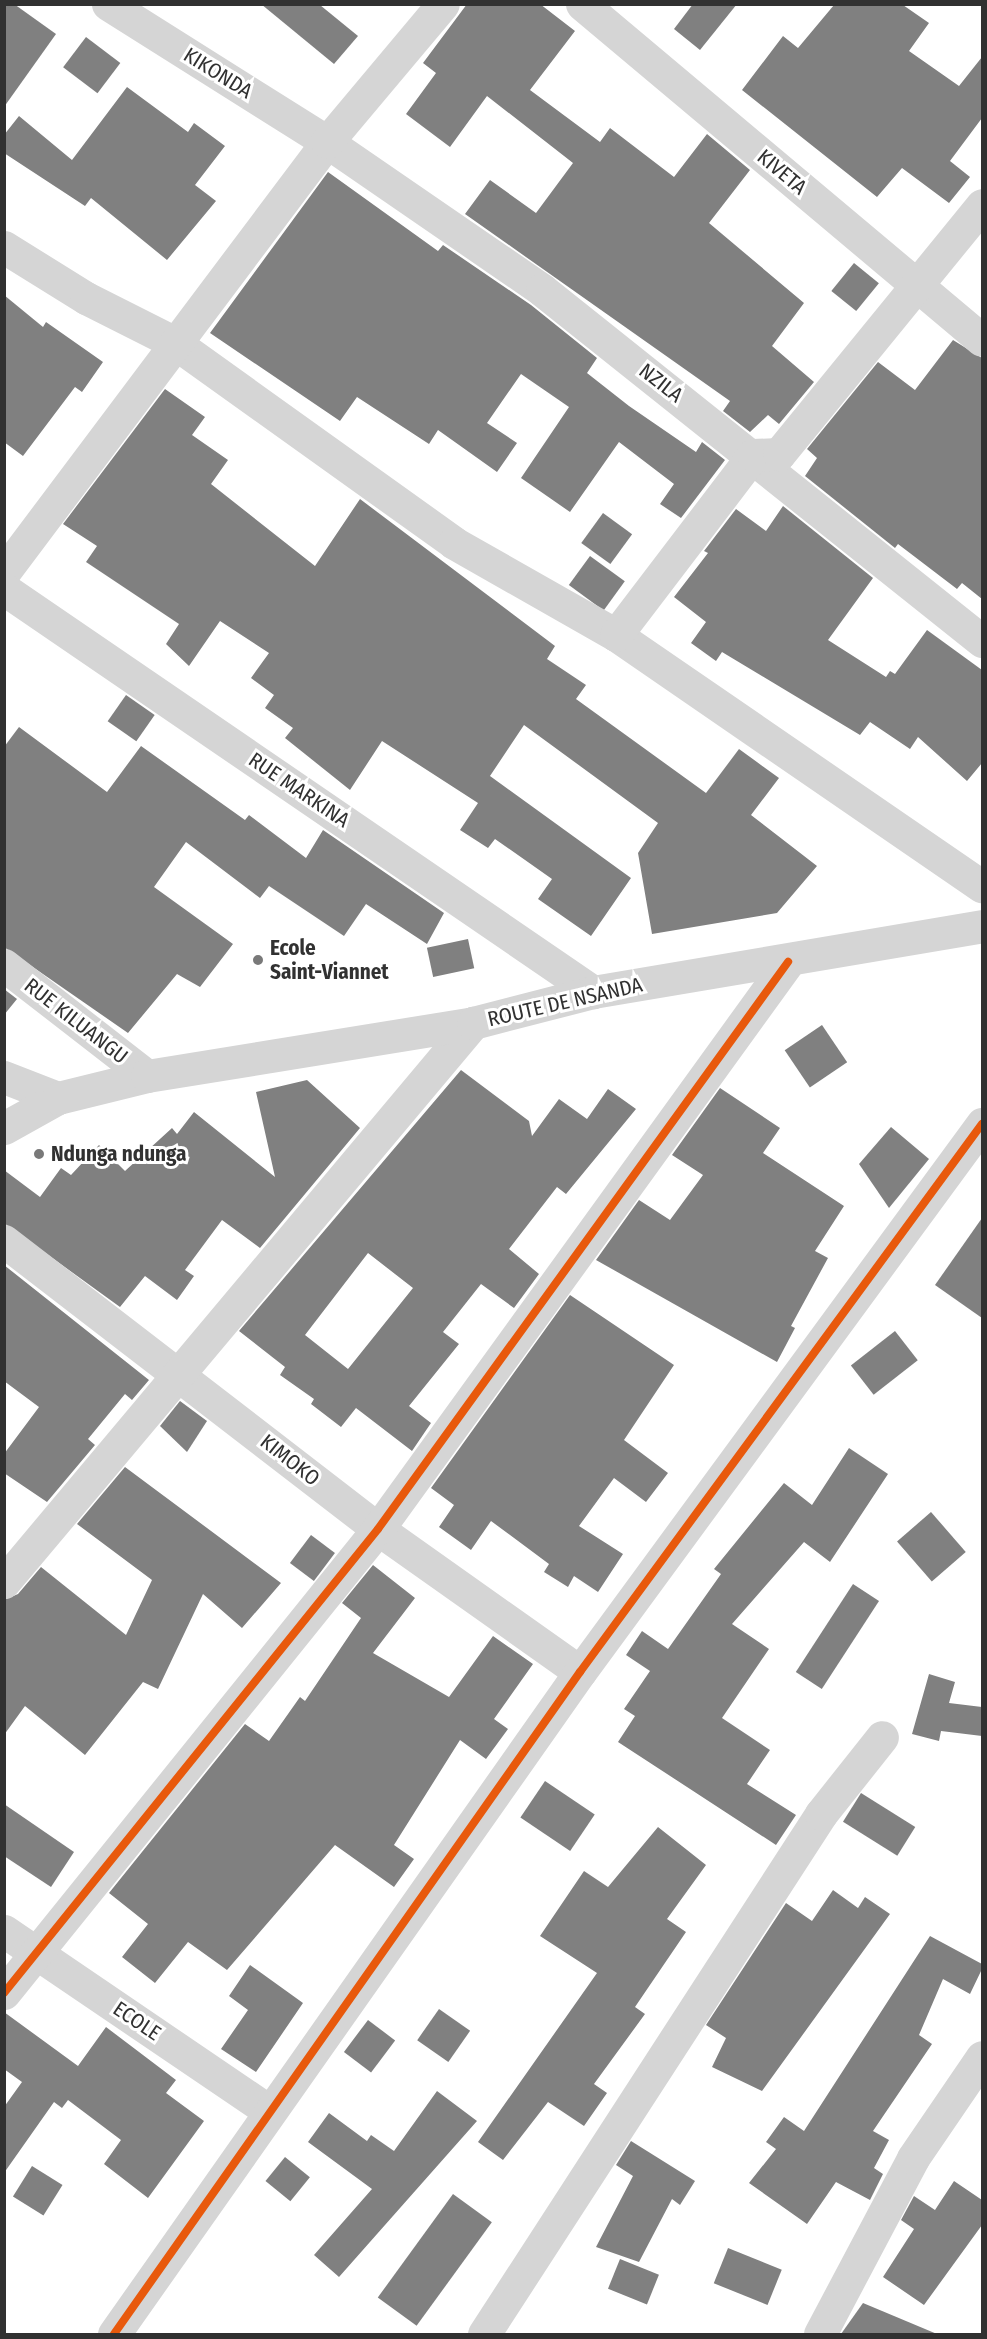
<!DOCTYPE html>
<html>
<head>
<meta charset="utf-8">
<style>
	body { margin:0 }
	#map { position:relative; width:987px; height:2339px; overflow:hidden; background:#fff; font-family:"Fira Sans Condensed",sans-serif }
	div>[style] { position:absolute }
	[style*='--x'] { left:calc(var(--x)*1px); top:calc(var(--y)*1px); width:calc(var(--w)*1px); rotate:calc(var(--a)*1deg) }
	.building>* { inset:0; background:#808080; transform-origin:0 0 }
	.minor>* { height:33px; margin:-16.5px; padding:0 16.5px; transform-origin:16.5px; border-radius:16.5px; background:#d5d5d5 }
	.tertiary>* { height:33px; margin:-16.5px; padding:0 16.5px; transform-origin:16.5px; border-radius:16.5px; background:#d5d5d5 }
	.cycleway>* { height:8px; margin:-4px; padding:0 4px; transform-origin:4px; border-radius:4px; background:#e8590c }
	.dots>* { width:16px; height:16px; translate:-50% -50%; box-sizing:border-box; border:3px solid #fff; border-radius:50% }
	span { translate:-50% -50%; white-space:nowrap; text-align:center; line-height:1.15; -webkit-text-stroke:6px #fff; paint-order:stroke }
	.street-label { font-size:21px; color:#313131 }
	.poi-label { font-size:21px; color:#313131; font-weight:700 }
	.left { translate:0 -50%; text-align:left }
	.frame { position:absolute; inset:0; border:6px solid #313131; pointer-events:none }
</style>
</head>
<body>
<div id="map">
	<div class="building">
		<i style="clip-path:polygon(4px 4px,14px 4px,56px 34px,4px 107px)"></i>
		<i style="clip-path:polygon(261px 4px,320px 5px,358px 36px,334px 64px)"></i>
		<i style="clip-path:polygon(467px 4px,540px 4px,575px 31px,530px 90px,600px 142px,610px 128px,674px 177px,707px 134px,750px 170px,709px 223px,804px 303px,772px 346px,814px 382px,779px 424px,768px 415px,750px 432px,723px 411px,730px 401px,465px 214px,490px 180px,536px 213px,573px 163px,487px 96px,450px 147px,406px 114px,436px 73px,423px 63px)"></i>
		<i style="clip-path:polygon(693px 4px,737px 4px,700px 50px,674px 29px)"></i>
		<i style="clip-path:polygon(834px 5px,903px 5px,929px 23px,909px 51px,959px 86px,982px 57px,982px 118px,950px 161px,970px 177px,949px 203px,902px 168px,877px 197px,742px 90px,783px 36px,798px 48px)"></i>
		<i style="left:86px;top:37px;width:43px;height:38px;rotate:37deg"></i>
		<i style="clip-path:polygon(127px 87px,188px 132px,194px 123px,225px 146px,195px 185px,216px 201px,167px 260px,91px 198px,85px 206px,4px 153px,4px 135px,19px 116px,72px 160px)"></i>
		<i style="clip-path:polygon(328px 172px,438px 251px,443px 245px,531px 305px,597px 358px,587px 373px,629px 406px,696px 452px,702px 442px,725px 460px,681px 518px,660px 504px,674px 484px,619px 442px,570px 512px,521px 478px,569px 407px,521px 374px,487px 423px,517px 443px,497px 472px,438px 430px,429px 444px,357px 397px,340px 421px,210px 333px)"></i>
		<i style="left:854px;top:263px;width:32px;height:36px;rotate:39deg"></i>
		<i style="clip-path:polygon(4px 295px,43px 327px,46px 322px,103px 362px,82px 392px,75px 387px,23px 456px,4px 442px)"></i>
		<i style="clip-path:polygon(953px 340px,982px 358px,982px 599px,962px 583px,957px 589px,898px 544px,895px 548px,805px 476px,817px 458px,807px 449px,878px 362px,915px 390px)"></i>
		<i style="clip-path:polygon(165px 389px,205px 417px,192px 435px,228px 460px,211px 484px,315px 566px,360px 499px,555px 646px,547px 659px,586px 685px,576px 699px,706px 793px,739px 749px,779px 778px,751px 815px,817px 866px,777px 913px,652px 934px,638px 853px,658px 823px,524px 725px,490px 776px,631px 878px,591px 936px,538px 899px,552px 879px,495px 839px,488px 848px,460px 830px,478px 803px,382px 741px,350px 790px,285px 738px,293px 728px,265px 708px,274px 695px,251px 678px,269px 653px,220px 621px,189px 666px,166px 644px,179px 624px,86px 562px,97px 546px,63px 524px)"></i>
		<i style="clip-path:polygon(783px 506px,873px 578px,828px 640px,886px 677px,890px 671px,895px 674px,927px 630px,982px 670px,982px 763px,967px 781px,918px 737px,910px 749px,870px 722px,860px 735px,722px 652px,716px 661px,691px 643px,706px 622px,674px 597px,708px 553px,704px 551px,736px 509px,766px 531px)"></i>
		<i style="left:603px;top:513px;width:36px;height:37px;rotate:36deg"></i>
		<i style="left:590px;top:556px;width:43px;height:36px;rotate:36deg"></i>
		<i style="left:126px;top:695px;width:35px;height:32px;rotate:35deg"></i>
		<i style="clip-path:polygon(19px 727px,107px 792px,141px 746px,245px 820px,249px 815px,306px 858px,323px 830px,444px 913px,427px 944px,366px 904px,344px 936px,269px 886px,260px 898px,186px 842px,154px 887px,233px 944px,200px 987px,177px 974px,128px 1033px,4px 947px,4px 747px)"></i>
		<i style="left:468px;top:939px;width:30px;height:42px;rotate:78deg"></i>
		<i style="clip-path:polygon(4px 989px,17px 999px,4px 1015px)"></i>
		<i style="left:822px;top:1025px;width:45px;height:45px;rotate:56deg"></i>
		<i style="clip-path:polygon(evenodd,461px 1070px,529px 1121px,532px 1136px,559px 1099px,587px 1119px,608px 1089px,636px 1109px,566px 1194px,557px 1187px,509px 1249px,539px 1274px,514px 1308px,481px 1284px,443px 1332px,459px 1344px,409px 1406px,431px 1423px,412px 1451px,356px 1408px,341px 1427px,311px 1404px,314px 1399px,280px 1375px,285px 1367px,239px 1331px,461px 1070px,368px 1253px,413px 1288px,348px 1369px,305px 1335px,368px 1253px)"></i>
		<i style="clip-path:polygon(307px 1080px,360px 1128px,260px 1248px,222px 1220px,185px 1270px,194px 1276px,177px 1300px,145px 1276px,120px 1307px,4px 1223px,4px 1170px,40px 1197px,61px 1168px,71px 1175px,99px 1145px,125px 1171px,172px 1128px,177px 1134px,194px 1112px,275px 1177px,256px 1092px)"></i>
		<i style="clip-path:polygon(720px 1088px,780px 1128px,763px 1153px,844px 1206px,815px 1251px,828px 1258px,791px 1326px,795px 1328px,777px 1362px,596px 1260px,639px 1200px,670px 1220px,703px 1175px,672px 1155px)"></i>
		<i style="clip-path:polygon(891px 1127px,929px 1159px,889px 1208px,859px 1164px)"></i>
		<i style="clip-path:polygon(982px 1218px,982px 1318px,935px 1285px)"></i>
		<i style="clip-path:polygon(4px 1265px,149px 1380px,132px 1400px,125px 1394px,88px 1439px,95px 1445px,47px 1502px,4px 1473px,4px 1454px,39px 1407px,4px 1381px)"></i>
		<i style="clip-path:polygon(570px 1295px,674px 1365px,624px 1440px,668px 1473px,646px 1502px,614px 1478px,579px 1526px,623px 1554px,598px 1592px,574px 1576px,568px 1587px,544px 1572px,549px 1564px,491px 1521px,471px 1550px,439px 1527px,454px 1505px,431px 1488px)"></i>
		<i style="left:895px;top:1331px;width:37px;height:56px;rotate:52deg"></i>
		<i style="clip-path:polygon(180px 1401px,207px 1421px,187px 1452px,160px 1426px)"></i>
		<i style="clip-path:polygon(849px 1448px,888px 1474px,830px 1562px,804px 1542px,732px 1624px,769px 1649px,722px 1718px,770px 1750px,747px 1784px,796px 1815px,776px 1845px,618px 1742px,635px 1716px,624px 1709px,650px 1671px,626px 1655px,642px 1631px,668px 1649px,721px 1574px,714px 1569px,784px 1483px,812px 1505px)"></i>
		<i style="clip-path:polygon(125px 1467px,281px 1583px,242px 1628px,203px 1594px,158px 1689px,143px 1682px,85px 1755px,25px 1706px,4px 1735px,4px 1600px,18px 1594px,41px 1567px,126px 1635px,152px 1580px,77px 1524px)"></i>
		<i style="left:931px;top:1512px;width:53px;height:45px;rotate:49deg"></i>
		<i style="left:311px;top:1535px;width:30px;height:35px;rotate:37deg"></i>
		<i style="clip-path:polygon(373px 1565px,415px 1598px,373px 1653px,449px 1697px,493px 1636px,533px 1664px,494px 1719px,508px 1729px,486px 1759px,460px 1740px,394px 1845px,414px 1859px,394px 1887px,335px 1845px,227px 1970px,188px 1942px,155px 1983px,122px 1957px,148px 1924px,109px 1893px,245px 1724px,269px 1741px,300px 1697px,305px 1701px,361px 1618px,342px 1603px)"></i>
		<i style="left:853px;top:1584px;width:31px;height:105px;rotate:33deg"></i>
		<i style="clip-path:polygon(929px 1674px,955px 1682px,949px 1703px,982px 1707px,982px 1736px,941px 1731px,939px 1741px,912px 1734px)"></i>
		<i style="left:545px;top:1781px;width:60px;height:44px;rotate:34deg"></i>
		<i style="left:861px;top:1793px;width:64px;height:34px;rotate:32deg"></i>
		<i style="clip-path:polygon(4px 1804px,74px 1852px,51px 1887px,4px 1856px)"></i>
		<i style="clip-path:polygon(658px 1827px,706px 1865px,667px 1919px,686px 1932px,635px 2007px,645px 2014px,594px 2084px,607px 2093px,584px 2126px,548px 2102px,503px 2160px,478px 2142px,597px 1973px,540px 1936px,584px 1871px,608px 1887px)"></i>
		<i style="clip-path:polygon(833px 1890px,858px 1908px,865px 1897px,890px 1914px,762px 2091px,712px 2067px,726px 2038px,706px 2025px,786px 1903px,812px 1921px)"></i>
		<i style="clip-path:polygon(930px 1936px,982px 1964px,982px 1969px,970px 1994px,943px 1979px,919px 2035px,932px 2044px,873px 2131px,889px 2140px,874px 2168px,883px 2174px,870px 2200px,836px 2182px,807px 2224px,749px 2183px,776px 2149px,766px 2142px,784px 2117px,804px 2131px)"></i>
		<i style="clip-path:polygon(250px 1965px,303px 2003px,256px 2072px,221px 2049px,248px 2010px,229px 1996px)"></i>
		<i style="left:439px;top:2009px;width:38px;height:38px;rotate:35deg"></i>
		<i style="clip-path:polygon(4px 2012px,78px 2066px,106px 2027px,176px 2080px,166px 2093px,204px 2121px,148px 2198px,104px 2164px,121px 2140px,68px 2100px,62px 2108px,54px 2102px,4px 2173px,4px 2107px,22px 2082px,4px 2069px)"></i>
		<i style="left:368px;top:2020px;width:34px;height:40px;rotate:37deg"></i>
		<i style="clip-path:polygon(437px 2091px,477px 2121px,339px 2277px,314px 2255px,372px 2189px,308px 2142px,329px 2113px,367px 2141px,371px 2135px,394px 2151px)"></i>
		<i style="clip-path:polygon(631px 2141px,695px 2181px,680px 2205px,672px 2199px,639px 2262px,596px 2247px,633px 2176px,616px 2165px)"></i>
		<i style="left:285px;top:2157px;width:32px;height:31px;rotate:39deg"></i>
		<i style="left:32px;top:2166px;width:36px;height:36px;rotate:32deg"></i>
		<i style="clip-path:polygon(954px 2181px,982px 2200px,982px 2225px,924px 2305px,883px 2277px,914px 2229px,901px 2220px,914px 2196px,935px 2210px)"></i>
		<i style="left:453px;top:2194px;width:48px;height:128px;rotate:36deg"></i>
		<i style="left:728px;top:2248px;width:58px;height:38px;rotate:22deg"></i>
		<i style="left:620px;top:2259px;width:42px;height:32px;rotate:22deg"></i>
		<i style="clip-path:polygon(863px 2303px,937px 2334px,841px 2334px)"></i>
	</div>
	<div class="minor">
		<i style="--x:108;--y:4;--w:259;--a:32.2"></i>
		<i style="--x:327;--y:142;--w:261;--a:34.5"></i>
		<i style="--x:542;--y:290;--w:563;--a:38.58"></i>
		<i style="--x:582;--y:4;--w:522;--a:40.03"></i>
		<i style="--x:4;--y:247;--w:97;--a:31.9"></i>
		<i style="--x:86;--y:298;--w:100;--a:26.8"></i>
		<i style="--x:175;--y:343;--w:343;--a:35.6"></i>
		<i style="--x:454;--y:543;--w:186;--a:29.6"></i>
		<i style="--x:616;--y:635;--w:444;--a:34.5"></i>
		<i style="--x:4;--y:572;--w:538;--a:-53.09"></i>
		<i style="--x:327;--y:142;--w:180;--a:-50"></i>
		<i style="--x:4;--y:589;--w:714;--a:34.38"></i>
		<i style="--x:616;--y:635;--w:226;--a:-52.7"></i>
		<i style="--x:753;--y:455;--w:26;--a:-2"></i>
		<i style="--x:779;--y:454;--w:321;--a:-50.8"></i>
		<i style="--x:4;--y:965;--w:181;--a:37.8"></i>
		<i style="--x:4;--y:1077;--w:58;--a:21.3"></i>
		<i style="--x:4;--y:1241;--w:472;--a:37.6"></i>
		<i style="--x:378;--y:1529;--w:247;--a:35.3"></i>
		<i style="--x:4;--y:1582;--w:730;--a:-50"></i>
		<i style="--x:4;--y:1931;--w:320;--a:34.2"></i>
		<i style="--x:4;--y:1993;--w:596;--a:-51.13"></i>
		<i style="--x:378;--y:1529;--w:700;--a:-54.13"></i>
		<i style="--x:114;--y:2334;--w:810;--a:-54.86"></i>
		<i style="--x:580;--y:1672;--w:680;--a:-53.74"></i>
		<i style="--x:484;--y:2334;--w:620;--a:-57.05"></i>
		<i style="--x:821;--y:1814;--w:98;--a:-51.6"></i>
		<i style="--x:820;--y:2334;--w:199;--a:-62.1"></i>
		<i style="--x:913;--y:2158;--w:122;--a:-55.7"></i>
	</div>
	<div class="tertiary">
		<i style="--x:4;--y:1128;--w:62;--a:-29.1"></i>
		<i style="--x:58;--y:1098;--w:92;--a:-13.9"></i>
		<i style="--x:147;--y:1076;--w:330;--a:-9.2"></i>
		<i style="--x:473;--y:1023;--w:124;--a:-14.5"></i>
		<i style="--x:593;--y:992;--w:395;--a:-9.6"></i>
	</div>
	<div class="cycleway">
		<i style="--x:4;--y:1993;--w:596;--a:-51.13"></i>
		<i style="--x:378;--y:1529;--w:700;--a:-54.13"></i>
		<i style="--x:114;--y:2334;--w:810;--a:-54.86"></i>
		<i style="--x:580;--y:1672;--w:680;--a:-53.74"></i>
	</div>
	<div class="dots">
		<i style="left:258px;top:960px;background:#797979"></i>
		<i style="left:39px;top:1154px;background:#797979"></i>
	</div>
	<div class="street-label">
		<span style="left:218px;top:73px;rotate:32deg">KIKONDA</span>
		<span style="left:782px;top:172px;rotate:40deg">KIVETA</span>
		<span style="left:661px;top:383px;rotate:38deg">NZILA</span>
		<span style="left:299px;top:790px;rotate:34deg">RUE MARKINA</span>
		<span style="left:565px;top:1002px;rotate:-13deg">ROUTE DE NSANDA</span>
		<span style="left:76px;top:1021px;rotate:38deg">RUE KILUANGU</span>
		<span style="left:290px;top:1460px;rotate:38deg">KIMOKO</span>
		<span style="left:137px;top:2021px;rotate:34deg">ECOLE</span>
	</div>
	<div class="poi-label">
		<span class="left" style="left:270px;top:960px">Ecole<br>Saint-Viannet</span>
		<span class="left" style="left:51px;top:1154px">Ndunga ndunga</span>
	</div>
	<div class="frame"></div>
</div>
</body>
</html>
